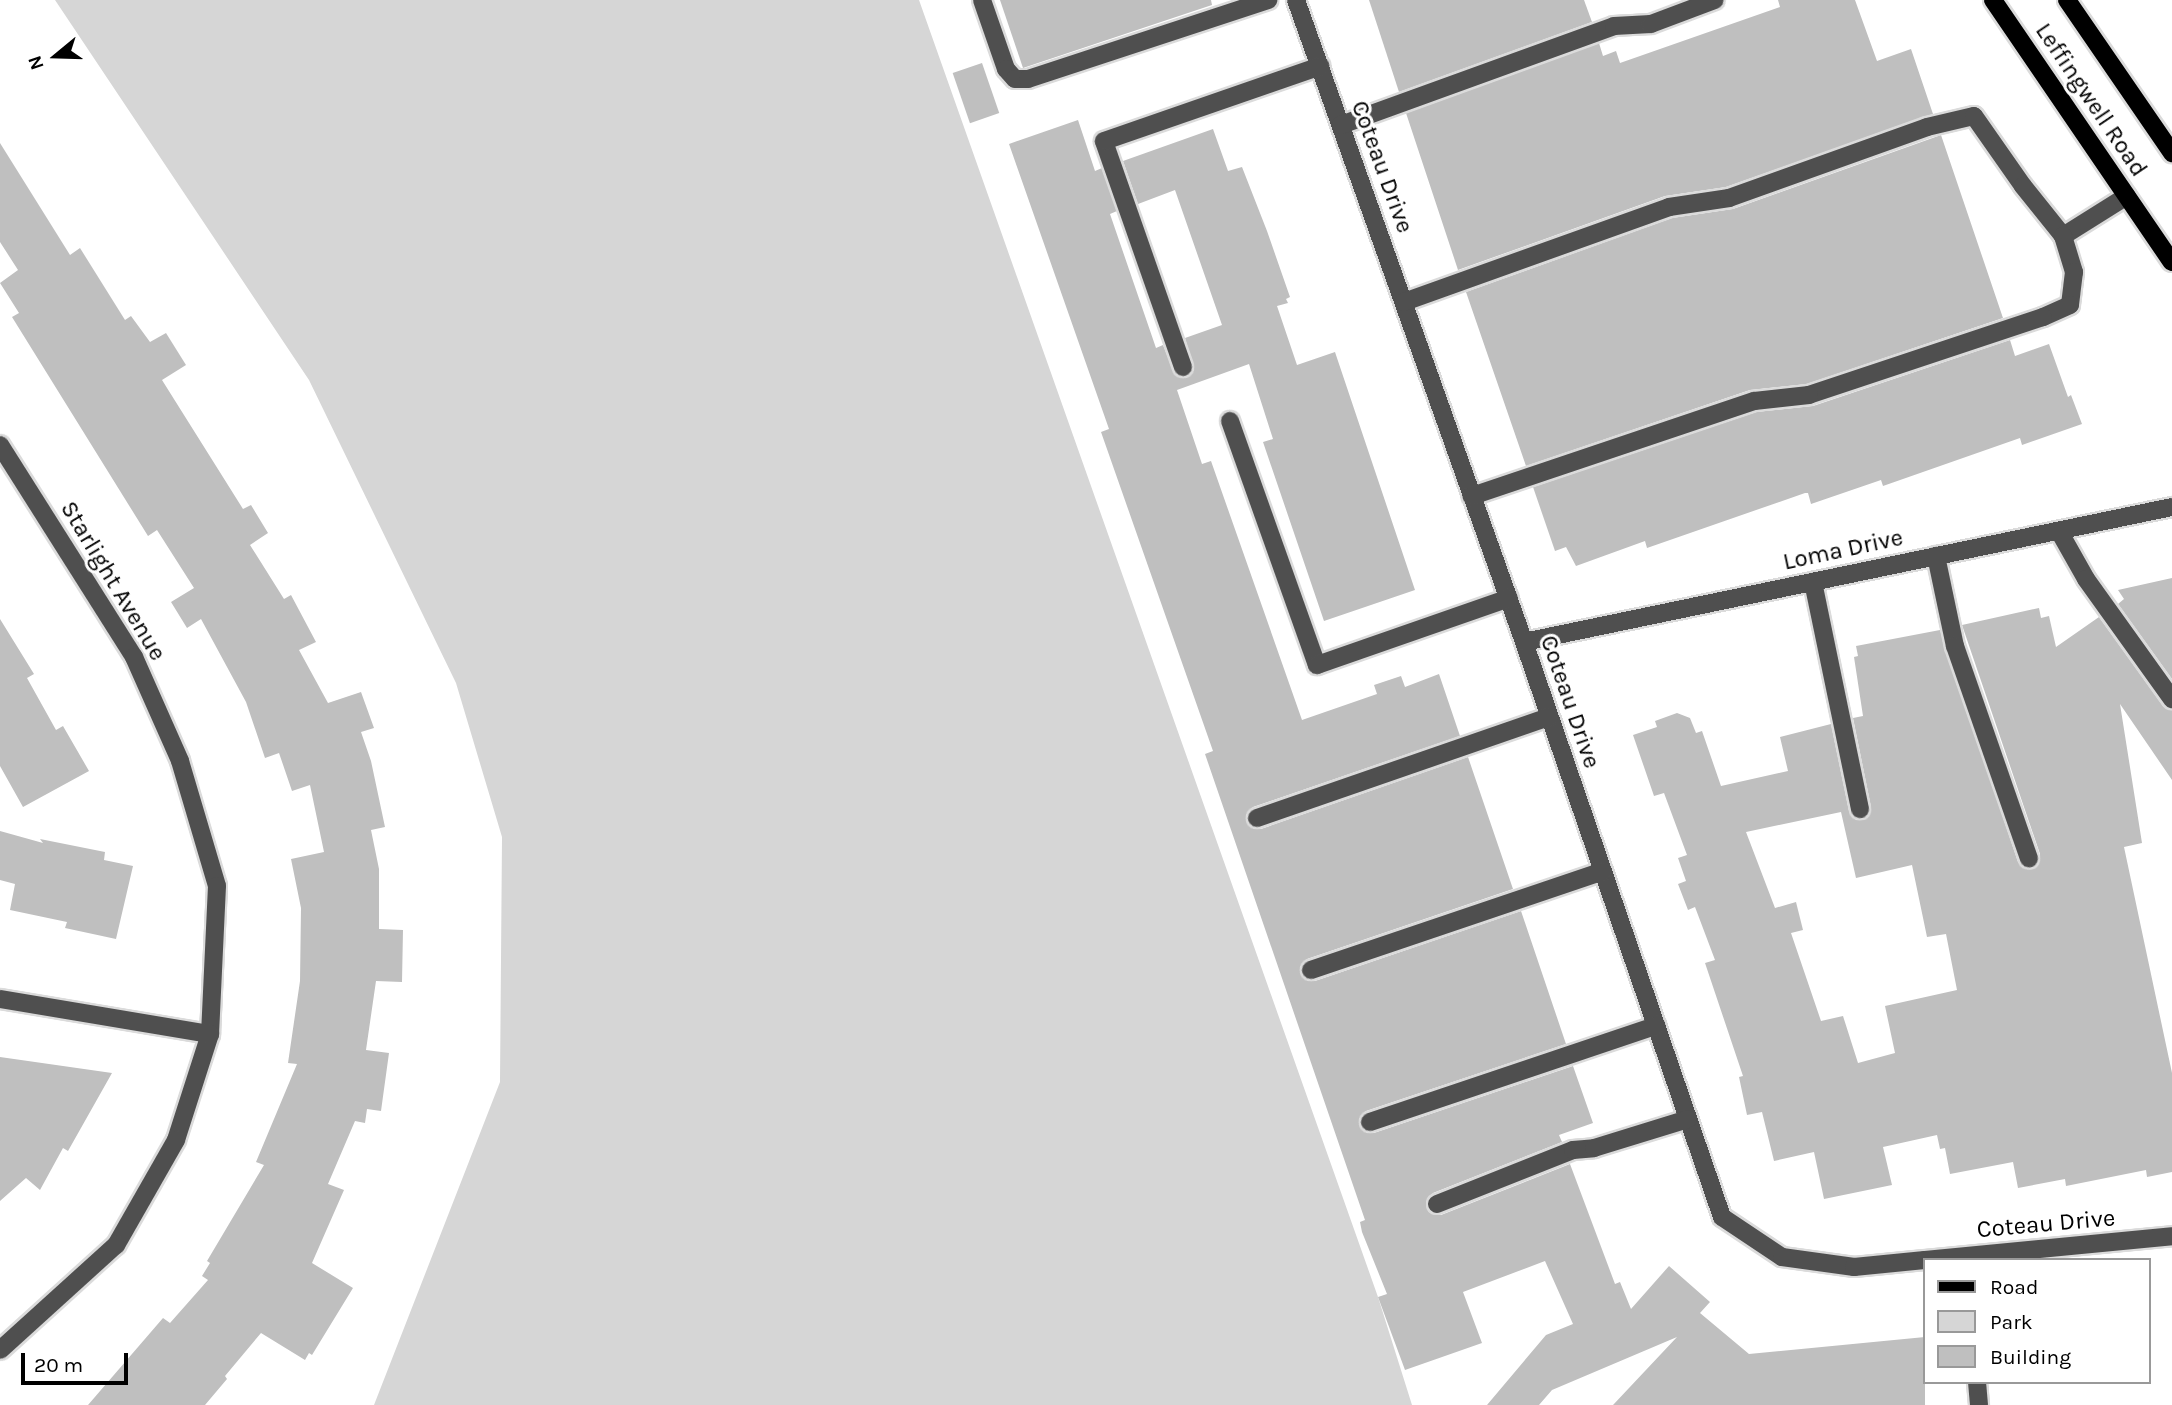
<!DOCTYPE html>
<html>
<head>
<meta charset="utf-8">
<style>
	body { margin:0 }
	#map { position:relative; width:2172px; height:1405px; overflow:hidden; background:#fff; font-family:Karla,sans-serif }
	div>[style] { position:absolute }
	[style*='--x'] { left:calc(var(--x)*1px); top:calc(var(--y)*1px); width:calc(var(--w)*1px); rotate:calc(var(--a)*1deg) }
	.green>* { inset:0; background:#d6d6d6 }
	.building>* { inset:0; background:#bfbfbf; transform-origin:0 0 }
	.roads { filter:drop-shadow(2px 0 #dbdbdb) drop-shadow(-2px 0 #dbdbdb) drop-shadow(0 2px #dbdbdb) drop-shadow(0 -2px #dbdbdb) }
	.minor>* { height:18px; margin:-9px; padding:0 9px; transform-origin:9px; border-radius:9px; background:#4f4f4f }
	.major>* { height:18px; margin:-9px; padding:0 9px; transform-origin:9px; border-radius:9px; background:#000 }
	span { translate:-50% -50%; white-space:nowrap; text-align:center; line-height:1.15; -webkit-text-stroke:6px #fff; paint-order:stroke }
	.street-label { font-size:24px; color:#000 }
	.legend { position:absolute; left:1923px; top:1258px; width:228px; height:126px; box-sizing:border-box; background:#fff; border:2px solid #999; margin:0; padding:9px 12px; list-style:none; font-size:21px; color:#000 }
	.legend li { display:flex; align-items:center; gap:14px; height:35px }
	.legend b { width:35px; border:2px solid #999 }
	.north { position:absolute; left:21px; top:21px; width:70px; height:70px; -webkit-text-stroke:5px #fff; paint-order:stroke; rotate:251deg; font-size:19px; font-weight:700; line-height:28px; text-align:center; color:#000 }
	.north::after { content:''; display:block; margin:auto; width:24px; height:32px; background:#000; clip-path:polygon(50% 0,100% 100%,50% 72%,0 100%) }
	.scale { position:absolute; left:21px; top:1353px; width:107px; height:32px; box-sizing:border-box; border:4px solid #000; border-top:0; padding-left:9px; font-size:21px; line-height:24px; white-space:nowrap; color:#000; -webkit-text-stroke:5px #fff; paint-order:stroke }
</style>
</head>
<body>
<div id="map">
	<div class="green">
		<i style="clip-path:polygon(55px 0,919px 0,1378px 1297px,1412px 1405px,374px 1405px,500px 1082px,502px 837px,456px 683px,309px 380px)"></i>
	</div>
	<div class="building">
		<i style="clip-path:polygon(1000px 0,1211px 0,1212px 5px,1023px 68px)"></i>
		<i style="clip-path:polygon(1369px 0,1584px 0,1592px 22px,1399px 92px)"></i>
		<i style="clip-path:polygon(1778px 0,1855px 0,1877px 61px,1911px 49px,1933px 114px,1726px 187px,1665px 196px,1458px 270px,1406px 113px,1599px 43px,1603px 56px,1616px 51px,1620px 63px,1780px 7px)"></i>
		<i style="left:982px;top:63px;width:53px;height:31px;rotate:71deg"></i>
		<i style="clip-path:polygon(1078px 120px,1095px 171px,1102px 168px,1117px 211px,1110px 214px,1156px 348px,1163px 345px,1175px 375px,1186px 378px,1194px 370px,1185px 338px,1222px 325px,1175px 190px,1138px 204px,1123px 161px,1213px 129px,1228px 171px,1242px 167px,1267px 231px,1290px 297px,1286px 299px,1288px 303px,1277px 306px,1297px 365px,1335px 352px,1337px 358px,1415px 590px,1324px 621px,1263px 442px,1273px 439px,1249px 364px,1177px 390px,1202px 464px,1211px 461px,1302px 720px,1377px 694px,1374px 685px,1401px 676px,1405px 687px,1439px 674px,1460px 736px,1253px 807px,1246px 815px,1247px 822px,1254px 829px,1261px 829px,1468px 757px,1513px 889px,1307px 959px,1300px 967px,1301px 974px,1308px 981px,1315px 981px,1521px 911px,1566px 1044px,1366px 1111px,1359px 1119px,1360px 1126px,1367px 1133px,1374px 1133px,1573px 1066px,1593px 1123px,1559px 1135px,1562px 1142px,1433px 1193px,1426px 1202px,1429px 1212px,1441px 1215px,1570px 1164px,1615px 1284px,1620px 1282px,1631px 1309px,1669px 1266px,1710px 1302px,1700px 1313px,1749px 1354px,1925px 1337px,1925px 1405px,1613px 1405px,1677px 1337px,1552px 1390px,1539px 1405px,1487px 1405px,1546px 1335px,1573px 1324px,1545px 1261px,1463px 1292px,1482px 1343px,1405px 1370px,1378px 1297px,1387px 1294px,1362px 1232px,1360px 1222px,1365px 1220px,1205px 754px,1213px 751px,1101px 432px,1109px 429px,1009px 144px)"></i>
		<i style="clip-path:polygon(1941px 135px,2003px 318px,1807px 384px,1750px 390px,1526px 466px,1466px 292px,1672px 218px,1733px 209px)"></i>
		<i style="clip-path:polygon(0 143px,70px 255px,80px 248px,125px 320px,131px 316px,150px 342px,166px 333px,186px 365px,162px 380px,243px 509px,251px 505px,268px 533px,250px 545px,284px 599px,291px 595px,316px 642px,299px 650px,328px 703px,361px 692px,374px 728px,361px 732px,371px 761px,385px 827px,371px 830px,379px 869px,379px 929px,403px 930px,402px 982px,376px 981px,366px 1050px,389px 1053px,381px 1111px,367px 1109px,365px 1123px,355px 1121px,328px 1184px,344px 1190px,312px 1263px,353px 1288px,312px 1355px,309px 1353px,305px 1360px,261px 1333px,225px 1376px,227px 1379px,205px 1405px,88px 1405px,163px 1318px,170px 1323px,208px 1280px,202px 1276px,210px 1263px,207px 1261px,264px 1165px,256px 1162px,297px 1064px,288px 1063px,300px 981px,301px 908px,291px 859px,324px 852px,310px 785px,292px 791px,279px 753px,265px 758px,246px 702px,201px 619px,187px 628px,171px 602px,194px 588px,157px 530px,148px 536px,12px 317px,19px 313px,0 283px,18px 270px,0 242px)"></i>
		<i style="clip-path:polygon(2010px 340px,2015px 356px,2049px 344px,2068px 397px,2071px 395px,2082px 424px,2022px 445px,2020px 438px,1883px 486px,1881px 480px,1811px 504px,1808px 493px,1805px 493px,1647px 548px,1645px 541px,1576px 566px,1566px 547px,1555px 551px,1533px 487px,1756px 412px,1813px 406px)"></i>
		<i style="clip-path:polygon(2172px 578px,2172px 679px,2118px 604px,2124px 599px,2118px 590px)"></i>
		<i style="clip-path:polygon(evenodd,2039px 608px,2041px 618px,2049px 616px,2056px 647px,2099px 617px,2163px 706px,2172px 710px,2172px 780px,2120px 704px,2142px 843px,2124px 847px,2172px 1073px,2172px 1172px,2147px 1177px,2146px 1170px,2066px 1186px,2065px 1179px,2018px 1188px,2013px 1162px,1950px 1174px,1945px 1148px,1940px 1149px,1937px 1135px,1883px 1147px,1892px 1185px,1824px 1199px,1814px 1152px,1774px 1161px,1762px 1112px,1747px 1115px,1739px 1077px,1743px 1076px,1705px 963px,1715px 960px,1695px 907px,1688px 910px,1678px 884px,1686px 881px,1678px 858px,1687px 855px,1664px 793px,1654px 796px,1633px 735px,1657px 727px,1655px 721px,1677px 713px,1690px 718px,1696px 733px,1702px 731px,1721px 786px,1788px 771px,1780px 737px,1831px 724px,1849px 811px,1856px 820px,1863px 820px,1868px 817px,1871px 807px,1853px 718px,1863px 716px,1854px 657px,1858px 656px,1856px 646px,1940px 630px,2018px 862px,2022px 867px,2032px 869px,2038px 865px,2040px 854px,1962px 625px,2039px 608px,1841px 812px,1856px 878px,1912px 865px,1927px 937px,1946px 934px,1957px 990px,1885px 1006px,1895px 1053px,1858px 1063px,1843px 1016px,1821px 1021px,1791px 933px,1803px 930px,1796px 902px,1775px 908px,1746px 832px,1841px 812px)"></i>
		<i style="clip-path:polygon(0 619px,34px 674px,27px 678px,56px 730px,63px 726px,89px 771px,23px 807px,0 766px)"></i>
		<i style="clip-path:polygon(0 831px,43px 843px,40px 839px,105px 852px,104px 860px,133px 866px,116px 939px,65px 928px,67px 922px,10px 910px,15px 884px,0 880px)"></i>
		<i style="clip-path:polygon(0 1057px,112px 1073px,68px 1151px,63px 1148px,40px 1190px,26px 1178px,0 1201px)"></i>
	</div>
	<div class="roads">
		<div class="minor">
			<i style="--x:982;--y:0;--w:73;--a:70.8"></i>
			<i style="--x:1006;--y:69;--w:13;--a:48"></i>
			<i style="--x:1015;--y:79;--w:13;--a:0"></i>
			<i style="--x:1028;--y:79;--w:253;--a:-18.2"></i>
			<i style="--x:1296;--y:0;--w:681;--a:70.45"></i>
			<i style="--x:1524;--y:642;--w:608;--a:71"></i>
			<i style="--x:1722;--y:1217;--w:72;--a:33.7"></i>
			<i style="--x:1782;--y:1257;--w:73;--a:7.9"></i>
			<i style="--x:1854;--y:1267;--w:71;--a:-5.6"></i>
			<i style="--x:1341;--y:125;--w:290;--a:-19.9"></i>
			<i style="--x:1614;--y:26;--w:37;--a:-3"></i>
			<i style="--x:1651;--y:24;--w:68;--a:-20.6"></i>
			<i style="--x:2063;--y:236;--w:75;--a:-32"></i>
			<i style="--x:1404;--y:302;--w:282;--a:-19.7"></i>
			<i style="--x:1669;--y:207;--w:61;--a:-8.5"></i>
			<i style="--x:1729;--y:198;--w:210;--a:-19.7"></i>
			<i style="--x:1927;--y:127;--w:48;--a:-13.2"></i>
			<i style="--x:1974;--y:116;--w:85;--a:55"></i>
			<i style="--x:2023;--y:186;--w:64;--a:51.3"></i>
			<i style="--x:2063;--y:236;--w:38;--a:73"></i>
			<i style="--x:2074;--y:272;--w:33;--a:97"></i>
			<i style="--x:2070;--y:305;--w:30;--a:156"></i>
			<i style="--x:2043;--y:317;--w:247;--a:161.6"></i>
			<i style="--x:1809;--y:395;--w:55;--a:173.8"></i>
			<i style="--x:1754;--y:401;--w:298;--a:161.4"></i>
			<i style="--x:1183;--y:367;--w:239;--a:-109.3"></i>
			<i style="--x:1104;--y:141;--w:229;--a:-19.1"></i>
			<i style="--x:1230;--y:421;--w:259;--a:70.4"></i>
			<i style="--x:1317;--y:665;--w:203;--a:-19.2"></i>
			<i style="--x:0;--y:445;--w:251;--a:57.7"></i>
			<i style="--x:134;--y:657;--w:114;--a:66.1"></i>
			<i style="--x:180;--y:761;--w:130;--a:73.5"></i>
			<i style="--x:217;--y:886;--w:148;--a:92.7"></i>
			<i style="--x:210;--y:1034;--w:111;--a:107.8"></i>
			<i style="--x:176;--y:1140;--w:121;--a:119.7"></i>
			<i style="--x:116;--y:1245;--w:156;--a:137.8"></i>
			<i style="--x:2059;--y:531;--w:55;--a:60.6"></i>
			<i style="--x:2086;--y:579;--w:148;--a:54.4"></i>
			<i style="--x:1936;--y:556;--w:92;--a:78.1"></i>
			<i style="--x:1955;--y:646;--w:225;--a:70.8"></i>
			<i style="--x:1813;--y:582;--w:232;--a:78.3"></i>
			<i style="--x:1524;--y:642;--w:662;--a:-11.77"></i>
			<i style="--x:1257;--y:818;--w:309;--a:-19.1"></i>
			<i style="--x:1311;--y:970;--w:308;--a:-18.7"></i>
			<i style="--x:0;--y:999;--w:213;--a:9.5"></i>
			<i style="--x:1370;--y:1122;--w:302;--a:-18.6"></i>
			<i style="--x:1437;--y:1204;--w:146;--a:-21.7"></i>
			<i style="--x:1573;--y:1150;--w:21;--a:-5"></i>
			<i style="--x:1594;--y:1148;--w:98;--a:-17.1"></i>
			<i style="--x:1925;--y:1260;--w:248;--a:-5.5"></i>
			<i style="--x:1977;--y:1382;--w:23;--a:85"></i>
		</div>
		<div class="major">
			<i style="--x:1993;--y:0;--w:317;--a:55.7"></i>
			<i style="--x:2067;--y:0;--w:186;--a:55.5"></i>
		</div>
	</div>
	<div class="street-label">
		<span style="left:2091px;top:100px;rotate:56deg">Leffingwell Road</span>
		<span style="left:1382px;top:167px;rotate:70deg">Coteau Drive</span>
		<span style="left:1843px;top:550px;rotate:-12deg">Loma Drive</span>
		<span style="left:113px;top:581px;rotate:59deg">Starlight Avenue</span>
		<span style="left:1570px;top:702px;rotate:71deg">Coteau Drive</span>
		<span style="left:2046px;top:1224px;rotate:-5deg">Coteau Drive</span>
	</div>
	<ul class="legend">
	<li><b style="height:9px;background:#000"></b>Road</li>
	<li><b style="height:19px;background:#d6d6d6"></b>Park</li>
	<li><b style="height:19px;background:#bfbfbf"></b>Building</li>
	</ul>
	<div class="north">N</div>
	<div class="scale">20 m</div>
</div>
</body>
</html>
